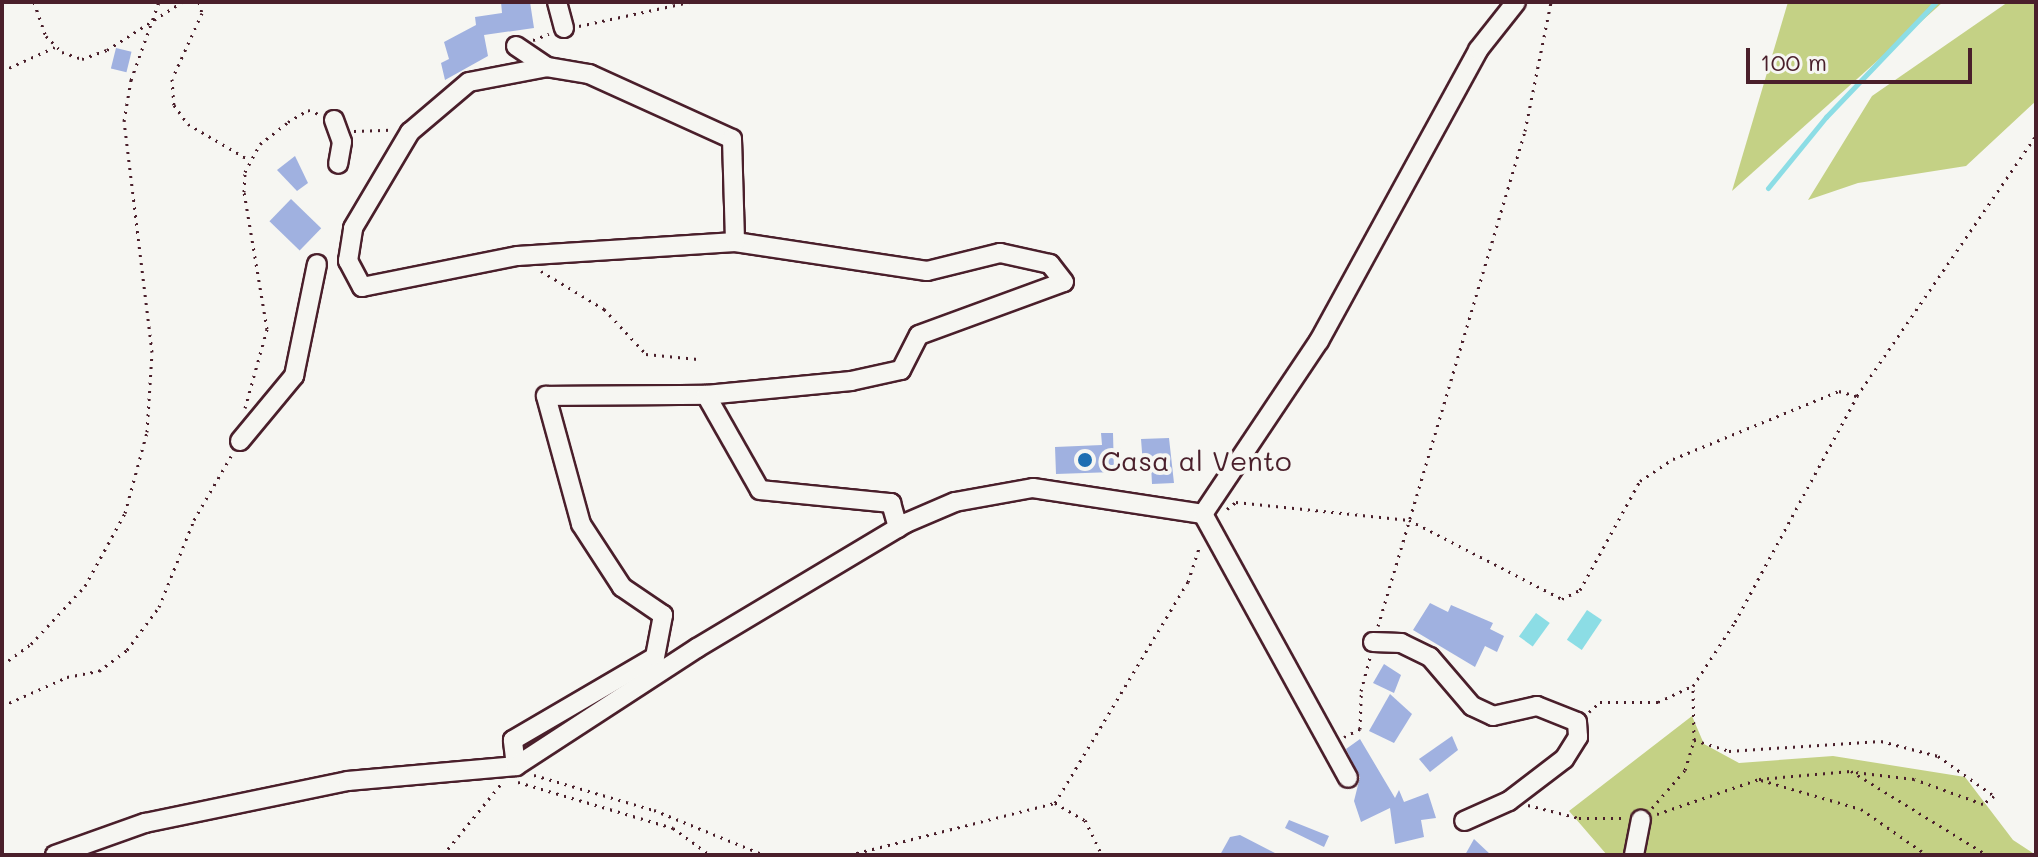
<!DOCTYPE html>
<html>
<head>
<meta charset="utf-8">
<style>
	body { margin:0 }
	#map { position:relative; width:2038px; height:857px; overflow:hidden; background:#f6f6f2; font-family:Mali,sans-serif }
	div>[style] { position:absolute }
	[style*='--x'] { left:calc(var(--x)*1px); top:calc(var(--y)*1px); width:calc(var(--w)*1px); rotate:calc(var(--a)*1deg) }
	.green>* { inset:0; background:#c4d185 }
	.water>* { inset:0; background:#8cdde5; transform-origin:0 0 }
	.stream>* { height:5px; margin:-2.5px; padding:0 2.5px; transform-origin:2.5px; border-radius:2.5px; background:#8cdde5 }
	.building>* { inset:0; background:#a0b1e0; transform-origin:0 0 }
	.path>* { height:3px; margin-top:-1.5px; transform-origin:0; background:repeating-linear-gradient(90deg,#4a1f2b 0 2px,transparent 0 8px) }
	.roads { filter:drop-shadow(2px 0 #4a1f2b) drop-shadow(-2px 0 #4a1f2b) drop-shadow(0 2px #4a1f2b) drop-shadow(0 -2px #4a1f2b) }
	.minor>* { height:18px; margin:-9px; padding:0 9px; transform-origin:9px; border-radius:9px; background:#f6f6f2 }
	.dots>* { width:22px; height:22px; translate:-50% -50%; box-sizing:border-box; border:4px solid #f6f6f2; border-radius:50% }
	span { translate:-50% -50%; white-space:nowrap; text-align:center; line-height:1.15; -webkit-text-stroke:8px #f6f6f2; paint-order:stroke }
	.poi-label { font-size:28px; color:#4a1f2b }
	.left { translate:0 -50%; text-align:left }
	.frame { position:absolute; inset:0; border:4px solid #4a1f2b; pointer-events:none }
	.scale { position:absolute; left:1746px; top:48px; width:226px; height:36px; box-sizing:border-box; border:4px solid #4a1f2b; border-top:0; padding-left:10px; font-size:24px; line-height:28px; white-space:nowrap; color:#4a1f2b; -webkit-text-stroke:6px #f6f6f2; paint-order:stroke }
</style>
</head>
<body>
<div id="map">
	<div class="green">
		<i style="clip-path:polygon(1788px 2px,1943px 2px,1732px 191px)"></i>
		<i style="clip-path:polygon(2008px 2px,2036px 2px,2036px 101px,1966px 166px,1858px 183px,1808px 200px,1872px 96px)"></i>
		<i style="clip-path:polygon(1692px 716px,1704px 744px,1739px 763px,1833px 756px,1965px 777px,2013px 840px,2036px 855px,1607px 855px,1569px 811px)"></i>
	</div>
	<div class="water">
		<i style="left:1587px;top:610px;width:18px;height:36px;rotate:34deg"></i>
		<i style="left:1536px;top:613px;width:17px;height:29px;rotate:36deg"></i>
	</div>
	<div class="stream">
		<i style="--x:1768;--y:188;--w:92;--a:-50.8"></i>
		<i style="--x:1826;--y:117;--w:159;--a:-46.3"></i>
	</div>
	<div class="building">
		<i style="clip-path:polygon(501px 2px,530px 2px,534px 28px,484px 35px,488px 56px,445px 80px,441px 63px,449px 59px,444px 42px,476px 25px,475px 17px,502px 13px)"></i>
		<i style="left:116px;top:48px;width:16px;height:21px;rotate:14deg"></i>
		<i style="clip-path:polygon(295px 156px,308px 183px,297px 191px,277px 170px)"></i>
		<i style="left:291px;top:199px;width:42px;height:31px;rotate:44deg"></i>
		<i style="clip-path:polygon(1101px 433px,1113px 433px,1114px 472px,1056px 474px,1055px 447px,1102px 445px)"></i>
		<i style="clip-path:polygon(1169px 438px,1174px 483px,1152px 484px,1151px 465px,1143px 465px,1141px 439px)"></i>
		<i style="clip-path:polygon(1430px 603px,1448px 612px,1451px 605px,1493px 623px,1490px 629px,1504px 636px,1497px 652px,1485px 646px,1475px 667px,1413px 630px)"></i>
		<i style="clip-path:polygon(1384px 664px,1401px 675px,1394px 693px,1373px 683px)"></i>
		<i style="clip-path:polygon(1390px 694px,1412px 714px,1394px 743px,1369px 731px)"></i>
		<i style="clip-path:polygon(1452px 736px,1458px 750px,1430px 772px,1419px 759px)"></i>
		<i style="clip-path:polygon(1360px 739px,1395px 798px,1399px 790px,1404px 802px,1428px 793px,1436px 818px,1421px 820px,1424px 837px,1395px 844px,1390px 808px,1361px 822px,1354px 801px,1360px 777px,1346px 749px)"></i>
		<i style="clip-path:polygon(1289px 820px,1329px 836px,1324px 847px,1285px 828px)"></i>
		<i style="clip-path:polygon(1240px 835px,1279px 855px,1220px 855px,1230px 837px)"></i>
		<i style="clip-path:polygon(1474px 839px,1491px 855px,1465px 855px)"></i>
	</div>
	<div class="path">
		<i style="--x:34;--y:2;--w:36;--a:71"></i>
		<i style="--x:46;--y:36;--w:23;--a:45"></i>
		<i style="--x:62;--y:52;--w:21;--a:19"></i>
		<i style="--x:82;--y:59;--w:27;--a:-20"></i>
		<i style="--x:107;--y:50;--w:89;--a:-32.6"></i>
		<i style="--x:199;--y:2;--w:11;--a:75"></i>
		<i style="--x:202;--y:13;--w:72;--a:114.4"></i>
		<i style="--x:172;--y:79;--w:26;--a:86"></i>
		<i style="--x:174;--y:105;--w:24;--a:54"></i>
		<i style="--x:188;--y:124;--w:71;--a:30.5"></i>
		<i style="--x:579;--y:26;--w:113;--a:-12.3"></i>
		<i style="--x:533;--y:40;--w:17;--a:-21"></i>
		<i style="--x:2;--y:71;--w:58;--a:-24.4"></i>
		<i style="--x:354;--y:131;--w:36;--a:-2"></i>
		<i style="--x:541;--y:271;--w:74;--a:31.1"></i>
		<i style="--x:604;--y:309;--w:62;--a:47"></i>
		<i style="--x:646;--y:354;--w:52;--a:5.5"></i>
		<i style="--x:245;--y:408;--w:82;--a:-74.4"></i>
		<i style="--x:267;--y:329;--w:139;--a:-99.5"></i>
		<i style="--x:244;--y:192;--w:20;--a:-87"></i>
		<i style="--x:245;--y:172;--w:32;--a:-62"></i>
		<i style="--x:260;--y:144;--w:36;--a:-38"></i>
		<i style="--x:288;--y:122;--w:23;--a:-31"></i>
		<i style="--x:308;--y:110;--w:12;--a:20"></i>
		<i style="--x:1227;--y:509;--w:11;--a:-38"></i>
		<i style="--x:1236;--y:502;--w:174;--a:5.9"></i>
		<i style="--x:1409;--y:520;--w:172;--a:27.3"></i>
		<i style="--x:1562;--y:599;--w:20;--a:-27"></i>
		<i style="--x:1580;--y:590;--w:124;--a:-61.2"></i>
		<i style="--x:1640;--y:481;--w:40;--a:-34"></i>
		<i style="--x:1673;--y:459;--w:179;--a:-22.3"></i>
		<i style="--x:1839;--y:391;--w:19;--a:16"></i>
		<i style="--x:1857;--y:396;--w:316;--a:-55.5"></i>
		<i style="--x:1378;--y:626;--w:516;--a:-73.46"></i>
		<i style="--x:1525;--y:131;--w:132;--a:-78.6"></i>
		<i style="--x:2;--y:665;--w:36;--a:-36"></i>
		<i style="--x:31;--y:644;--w:79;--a:-47"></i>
		<i style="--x:85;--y:586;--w:83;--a:-61.3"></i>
		<i style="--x:125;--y:513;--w:84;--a:-74.8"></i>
		<i style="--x:147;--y:432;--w:80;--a:-86.4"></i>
		<i style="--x:152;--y:352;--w:233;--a:-96.9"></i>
		<i style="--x:124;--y:121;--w:42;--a:-80.3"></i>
		<i style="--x:131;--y:80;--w:83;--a:-70.3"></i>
		<i style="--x:2;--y:706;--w:71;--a:-24"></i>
		<i style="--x:67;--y:677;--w:33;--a:-11"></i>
		<i style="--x:99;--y:671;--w:35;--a:-37"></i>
		<i style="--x:127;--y:650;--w:54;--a:-53.3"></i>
		<i style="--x:159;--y:607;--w:94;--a:-68.1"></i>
		<i style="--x:194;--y:520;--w:74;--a:-60"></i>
		<i style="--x:1589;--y:712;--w:15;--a:-42"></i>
		<i style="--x:1600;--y:702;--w:58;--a:0"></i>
		<i style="--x:1658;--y:702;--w:38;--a:-25"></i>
		<i style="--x:1693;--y:686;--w:77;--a:-56.7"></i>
		<i style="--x:1735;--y:622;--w:257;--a:-61.6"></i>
		<i style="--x:1344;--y:737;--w:18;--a:-27"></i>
		<i style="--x:1360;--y:729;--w:38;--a:-88"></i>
		<i style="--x:1361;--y:691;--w:35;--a:-75"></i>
		<i style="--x:1694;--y:740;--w:37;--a:17"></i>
		<i style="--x:1729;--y:751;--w:152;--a:-3.8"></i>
		<i style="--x:1881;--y:741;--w:59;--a:14.7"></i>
		<i style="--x:1938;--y:756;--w:69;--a:35.5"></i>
		<i style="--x:1994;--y:796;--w:14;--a:144"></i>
		<i style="--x:1983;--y:804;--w:73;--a:-160.1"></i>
		<i style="--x:1914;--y:779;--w:60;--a:-173.3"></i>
		<i style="--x:534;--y:775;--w:125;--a:16.3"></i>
		<i style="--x:654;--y:810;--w:119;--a:22.2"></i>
		<i style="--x:1761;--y:780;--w:104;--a:16.2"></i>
		<i style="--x:1861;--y:809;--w:80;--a:34.9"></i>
		<i style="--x:518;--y:782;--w:162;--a:16.5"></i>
		<i style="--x:673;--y:828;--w:46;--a:36.1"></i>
		<i style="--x:1055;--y:803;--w:258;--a:-59"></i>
		<i style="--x:1188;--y:582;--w:38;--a:-72"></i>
		<i style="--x:1528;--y:805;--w:53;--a:14.3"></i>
		<i style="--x:1579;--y:818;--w:48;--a:0"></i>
		<i style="--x:1652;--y:808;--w:50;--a:-49"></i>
		<i style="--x:1685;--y:770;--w:31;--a:-73"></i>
		<i style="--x:1694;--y:740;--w:54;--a:-91.1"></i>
		<i style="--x:1657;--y:814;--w:108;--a:-18.9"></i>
		<i style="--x:1759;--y:779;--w:92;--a:-5"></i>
		<i style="--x:1851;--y:771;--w:160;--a:31.7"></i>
		<i style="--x:443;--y:855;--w:92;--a:-50.8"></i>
		<i style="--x:849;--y:855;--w:212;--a:-14.2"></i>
		<i style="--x:1055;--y:803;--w:34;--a:30"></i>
		<i style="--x:1085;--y:820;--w:39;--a:64"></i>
	</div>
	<div class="roads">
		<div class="minor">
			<i style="--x:557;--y:2;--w:27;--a:75"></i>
			<i style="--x:516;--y:46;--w:37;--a:34"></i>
			<i style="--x:334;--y:120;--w:23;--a:70"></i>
			<i style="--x:342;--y:142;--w:22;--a:100"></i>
			<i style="--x:706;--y:395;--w:146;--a:-5.5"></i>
			<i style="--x:851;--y:381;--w:51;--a:-12.4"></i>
			<i style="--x:901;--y:370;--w:39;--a:-63"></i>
			<i style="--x:919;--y:335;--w:154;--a:-20.1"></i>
			<i style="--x:1064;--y:282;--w:23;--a:-128"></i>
			<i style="--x:1050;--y:264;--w:51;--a:-167.6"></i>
			<i style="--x:1000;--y:253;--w:75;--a:166.1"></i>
			<i style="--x:927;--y:271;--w:194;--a:-171.4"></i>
			<i style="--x:735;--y:242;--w:218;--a:176.3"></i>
			<i style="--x:517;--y:256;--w:158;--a:168.7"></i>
			<i style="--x:362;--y:287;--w:30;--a:-118"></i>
			<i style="--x:348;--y:261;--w:33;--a:-81"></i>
			<i style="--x:353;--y:228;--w:112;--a:-59.3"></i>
			<i style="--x:410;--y:132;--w:77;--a:-40.3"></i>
			<i style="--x:469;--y:82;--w:79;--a:-10.9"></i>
			<i style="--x:547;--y:67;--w:43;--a:9.5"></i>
			<i style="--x:589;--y:74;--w:157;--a:24.4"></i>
			<i style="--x:732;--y:139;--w:103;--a:88.3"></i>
			<i style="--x:240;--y:441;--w:85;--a:-50.3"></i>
			<i style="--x:294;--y:376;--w:114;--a:-78.4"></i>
			<i style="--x:1203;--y:514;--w:208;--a:-56.2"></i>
			<i style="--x:1319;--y:341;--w:332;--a:-61.3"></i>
			<i style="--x:1478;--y:50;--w:61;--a:-51.6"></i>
			<i style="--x:1373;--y:642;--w:28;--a:2"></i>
			<i style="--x:1401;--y:643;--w:32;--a:26"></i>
			<i style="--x:1430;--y:657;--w:65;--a:49.4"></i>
			<i style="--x:1472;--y:706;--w:23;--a:25"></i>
			<i style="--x:1493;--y:716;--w:45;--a:-12.8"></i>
			<i style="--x:1537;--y:706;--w:43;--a:21.8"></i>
			<i style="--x:1577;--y:722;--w:15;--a:86"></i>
			<i style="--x:1578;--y:737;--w:26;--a:122"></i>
			<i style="--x:1564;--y:759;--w:69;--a:142.6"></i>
			<i style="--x:1509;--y:801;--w:49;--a:156"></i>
			<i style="--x:516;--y:766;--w:26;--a:-97"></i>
			<i style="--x:513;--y:740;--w:164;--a:-30.3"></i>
			<i style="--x:655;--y:657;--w:43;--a:-79.2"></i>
			<i style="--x:663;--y:615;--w:50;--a:-145.7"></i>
			<i style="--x:622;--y:587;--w:75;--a:-123.1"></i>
			<i style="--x:581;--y:524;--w:133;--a:-105.3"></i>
			<i style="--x:546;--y:396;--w:160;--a:-0.4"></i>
			<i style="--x:706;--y:395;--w:109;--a:60.4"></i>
			<i style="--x:760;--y:490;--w:132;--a:5.7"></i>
			<i style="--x:891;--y:503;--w:26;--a:74"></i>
			<i style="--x:55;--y:855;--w:96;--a:-19.6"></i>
			<i style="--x:145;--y:823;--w:207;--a:-11.7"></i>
			<i style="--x:348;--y:781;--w:169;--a:-5.1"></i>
			<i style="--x:516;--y:766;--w:216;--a:-33.1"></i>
			<i style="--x:697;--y:648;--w:244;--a:-30.9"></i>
			<i style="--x:906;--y:523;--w:53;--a:-23.2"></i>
			<i style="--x:955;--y:502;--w:79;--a:-10.2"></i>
			<i style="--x:1033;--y:488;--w:172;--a:8.7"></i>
			<i style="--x:1203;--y:514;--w:301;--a:61.2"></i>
			<i style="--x:1634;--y:855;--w:36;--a:-79"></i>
		</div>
	</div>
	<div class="dots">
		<i style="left:1085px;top:460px;background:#1f6fb2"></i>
	</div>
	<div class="poi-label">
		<span class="left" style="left:1101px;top:460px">Casa al Vento</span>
	</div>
	<div class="frame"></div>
	<div class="scale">100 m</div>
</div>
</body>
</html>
